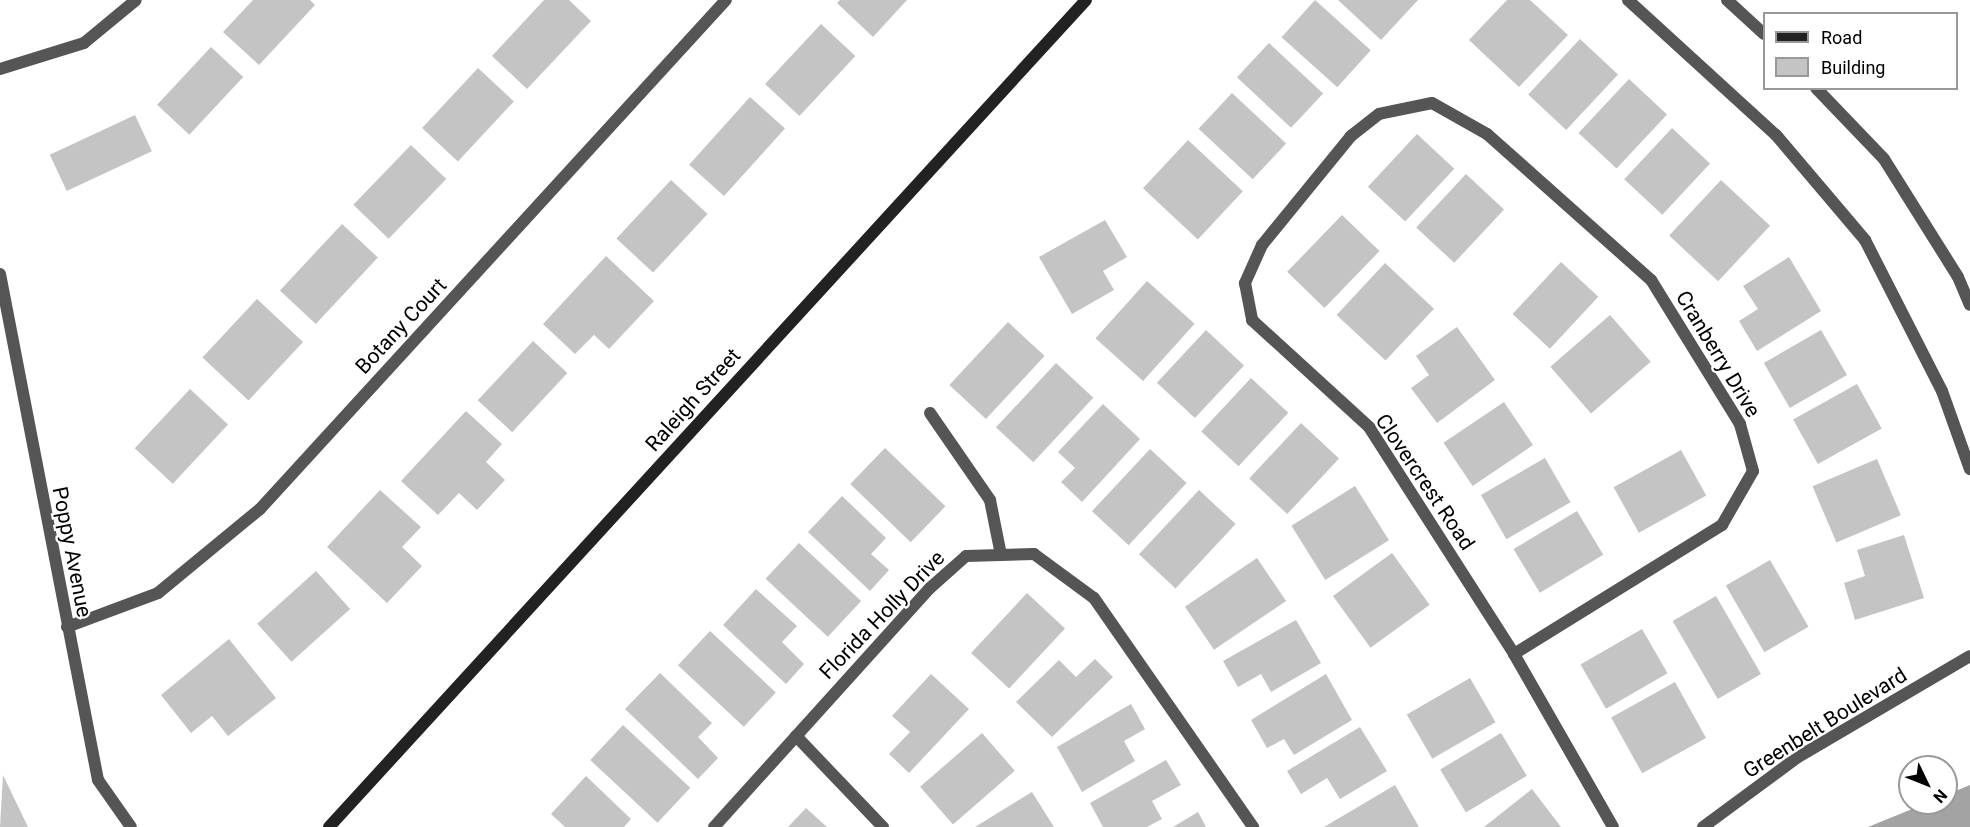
<!DOCTYPE html>
<html>
<head>
<meta charset="utf-8">
<style>
	body { margin:0 }
	#map { position:relative; width:1970px; height:827px; overflow:hidden; background:#fff; font-family:Roboto,sans-serif }
	div>[style] { position:absolute }
	[style*='--x'] { left:calc(var(--x)*1px); top:calc(var(--y)*1px); width:calc(var(--w)*1px); rotate:calc(var(--a)*1deg) }
	.water>* { inset:0; background:#a3a3a3 }
	.building>* { inset:0; background:#c4c4c4; transform-origin:0 0 }
	.lane>* { height:12px; margin:-6px; padding:0 6px; transform-origin:6px; border-radius:6px; background:#555 }
	.street>* { height:12px; margin:-6px; padding:0 6px; transform-origin:6px; border-radius:6px; background:#555 }
	.secondary>* { height:12px; margin:-6px; padding:0 6px; transform-origin:6px; border-radius:6px; background:#222 }
	span { translate:-50% -50%; white-space:nowrap; text-align:center; line-height:1.15; -webkit-text-stroke:4.5px #fff; paint-order:stroke }
	.street-label { font-size:21px; color:#000 }
	.legend { position:absolute; left:1763px; top:12px; width:195px; height:78px; box-sizing:border-box; background:#fff; border:2px solid #999; margin:0; padding:8px 10px; list-style:none; font-size:18px; color:#000 }
	.legend li { display:flex; align-items:center; gap:12px; height:30px }
	.legend b { width:30px; border:2px solid #999 }
	.north { position:absolute; left:1898px; top:755px; width:60px; height:60px; box-sizing:border-box; background:#fff; border:2px solid #999; border-radius:50%; rotate:133deg; font-size:16px; font-weight:700; line-height:24px; text-align:center; color:#000 }
	.north::after { content:''; display:block; margin:auto; width:21px; height:27px; background:#000; clip-path:polygon(50% 0,100% 100%,50% 72%,0 100%) }
</style>
</head>
<body>
<div id="map">
	<div class="water">
		<i style="clip-path:polygon(1970px 785px,1970px 827px,1868px 827px,1927px 803px,1946px 803px,1946px 795px)"></i>
	</div>
	<div class="building">
		<i style="clip-path:polygon(253px 0,310px 0,315px 5px,259px 65px,223px 32px)"></i>
		<i style="clip-path:polygon(544px 0,569px 0,591px 21px,527px 89px,492px 56px)"></i>
		<i style="clip-path:polygon(840px 0,907px 0,873px 37px,837px 3px)"></i>
		<i style="left:1315px;top:0;width:75px;height:50px;rotate:42deg"></i>
		<i style="clip-path:polygon(1338px 0,1418px 0,1381px 40px)"></i>
		<i style="clip-path:polygon(1507px 0,1530px 0,1568px 35px,1519px 87px,1469px 40px)"></i>
		<i style="left:821px;top:24px;width:47px;height:82px;rotate:43deg"></i>
		<i style="left:1580px;top:39px;width:52px;height:76px;rotate:43deg"></i>
		<i style="left:1269px;top:43px;width:74px;height:47px;rotate:43deg"></i>
		<i style="left:211px;top:47px;width:44px;height:79px;rotate:43deg"></i>
		<i style="left:478px;top:68px;width:49px;height:82px;rotate:43deg"></i>
		<i style="left:1629px;top:79px;width:52px;height:74px;rotate:43deg"></i>
		<i style="left:1232px;top:93px;width:74px;height:49px;rotate:43deg"></i>
		<i style="left:750px;top:97px;width:47px;height:91px;rotate:42deg"></i>
		<i style="left:135px;top:115px;width:40px;height:94px;rotate:65deg"></i>
		<i style="left:1672px;top:128px;width:52px;height:70px;rotate:43deg"></i>
		<i style="left:1417px;top:134px;width:51px;height:72px;rotate:43deg"></i>
		<i style="left:1188px;top:140px;width:75px;height:66px;rotate:43deg"></i>
		<i style="left:411px;top:145px;width:49px;height:83px;rotate:44deg"></i>
		<i style="left:1466px;top:174px;width:52px;height:73px;rotate:43deg"></i>
		<i style="left:671px;top:180px;width:50px;height:80px;rotate:43deg"></i>
		<i style="left:1721px;top:180px;width:67px;height:76px;rotate:43deg"></i>
		<i style="left:1342px;top:215px;width:52px;height:79px;rotate:44deg"></i>
		<i style="clip-path:polygon(1105px 220px,1127px 257px,1103px 271px,1114px 290px,1072px 314px,1039px 257px)"></i>
		<i style="left:342px;top:224px;width:49px;height:91px;rotate:43deg"></i>
		<i style="clip-path:polygon(606px 256px,654px 301px,609px 349px,594px 335px,575px 354px,543px 324px)"></i>
		<i style="clip-path:polygon(1789px 257px,1821px 311px,1757px 351px,1739px 321px,1758px 309px,1743px 286px)"></i>
		<i style="left:1561px;top:262px;width:51px;height:71px;rotate:43deg"></i>
		<i style="left:1385px;top:263px;width:67px;height:71px;rotate:43deg"></i>
		<i style="left:1147px;top:281px;width:64px;height:77px;rotate:42deg"></i>
		<i style="left:257px;top:299px;width:63px;height:80px;rotate:43deg"></i>
		<i style="left:1610px;top:315px;width:62px;height:79px;rotate:49deg"></i>
		<i style="left:1008px;top:322px;width:50px;height:86px;rotate:43deg"></i>
		<i style="clip-path:polygon(1457px 327px,1495px 380px,1437px 423px,1411px 388px,1429px 375px,1416px 356px)"></i>
		<i style="left:1206px;top:330px;width:52px;height:72px;rotate:43deg"></i>
		<i style="left:1821px;top:330px;width:52px;height:66px;rotate:60deg"></i>
		<i style="left:533px;top:341px;width:47px;height:81px;rotate:43deg"></i>
		<i style="left:1056px;top:363px;width:51px;height:88px;rotate:43deg"></i>
		<i style="left:1251px;top:378px;width:51px;height:73px;rotate:43deg"></i>
		<i style="left:1857px;top:384px;width:51px;height:73px;rotate:61deg"></i>
		<i style="left:190px;top:389px;width:52px;height:81px;rotate:43deg"></i>
		<i style="left:1504px;top:402px;width:52px;height:73px;rotate:56deg"></i>
		<i style="clip-path:polygon(1103px 404px,1140px 439px,1082px 502px,1061px 482px,1075px 468px,1058px 452px)"></i>
		<i style="clip-path:polygon(466px 411px,502px 444px,486px 462px,505px 480px,477px 510px,459px 493px,438px 515px,401px 481px)"></i>
		<i style="left:1301px;top:423px;width:52px;height:76px;rotate:43deg"></i>
		<i style="left:885px;top:448px;width:84px;height:50px;rotate:44deg"></i>
		<i style="left:1150px;top:449px;width:50px;height:85px;rotate:43deg"></i>
		<i style="left:1681px;top:450px;width:52px;height:77px;rotate:61deg"></i>
		<i style="left:1545px;top:458px;width:51px;height:74px;rotate:60deg"></i>
		<i style="left:1877px;top:459px;width:61px;height:70px;rotate:67deg"></i>
		<i style="left:1355px;top:486px;width:64px;height:75px;rotate:58deg"></i>
		<i style="clip-path:polygon(380px 490px,421px 527px,402px 547px,422px 566px,387px 603px,327px 547px)"></i>
		<i style="left:1199px;top:490px;width:50px;height:88px;rotate:43deg"></i>
		<i style="clip-path:polygon(842px 496px,886px 538px,871px 554px,889px 570px,870px 591px,808px 532px)"></i>
		<i style="left:1577px;top:511px;width:51px;height:74px;rotate:59deg"></i>
		<i style="clip-path:polygon(1904px 535px,1924px 598px,1855px 620px,1844px 583px,1865px 576px,1857px 550px)"></i>
		<i style="left:799px;top:543px;width:85px;height:49px;rotate:43deg"></i>
		<i style="left:1392px;top:553px;width:64px;height:73px;rotate:54deg"></i>
		<i style="left:1257px;top:558px;width:52px;height:87px;rotate:56deg"></i>
		<i style="left:1770px;top:560px;width:77px;height:51px;rotate:60deg"></i>
		<i style="left:316px;top:571px;width:51px;height:79px;rotate:48deg"></i>
		<i style="clip-path:polygon(756px 589px,797px 626px,782px 642px,804px 664px,786px 684px,723px 625px)"></i>
		<i style="left:1027px;top:593px;width:52px;height:82px;rotate:43deg"></i>
		<i style="left:1716px;top:596px;width:90px;height:50px;rotate:60deg"></i>
		<i style="clip-path:polygon(1296px 620px,1321px 663px,1271px 692px,1261px 674px,1238px 687px,1223px 661px)"></i>
		<i style="left:1642px;top:629px;width:51px;height:71px;rotate:60deg"></i>
		<i style="left:710px;top:631px;width:90px;height:47px;rotate:43deg"></i>
		<i style="clip-path:polygon(229px 639px,276px 698px,228px 736px,212px 716px,191px 733px,161px 695px)"></i>
		<i style="clip-path:polygon(1095px 659px,1113px 677px,1052px 737px,1016px 702px,1059px 660px,1076px 677px)"></i>
		<i style="clip-path:polygon(660px 673px,712px 723px,698px 737px,718px 758px,698px 779px,625px 709px)"></i>
		<i style="clip-path:polygon(931px 674px,969px 709px,909px 773px,889px 754px,910px 732px,892px 716px)"></i>
		<i style="clip-path:polygon(1326px 674px,1352px 720px,1294px 755px,1284px 739px,1267px 748px,1251px 720px)"></i>
		<i style="left:1470px;top:678px;width:51px;height:73px;rotate:60deg"></i>
		<i style="left:1675px;top:682px;width:64px;height:73px;rotate:61deg"></i>
		<i style="clip-path:polygon(1131px 704px,1145px 729px,1124px 741px,1135px 761px,1082px 792px,1057px 747px)"></i>
		<i style="left:623px;top:725px;width:92px;height:48px;rotate:43deg"></i>
		<i style="clip-path:polygon(1360px 727px,1387px 771px,1340px 799px,1327px 778px,1301px 794px,1287px 771px)"></i>
		<i style="left:982px;top:733px;width:50px;height:82px;rotate:49deg"></i>
		<i style="left:1501px;top:733px;width:50px;height:71px;rotate:59deg"></i>
		<i style="clip-path:polygon(1166px 760px,1181px 785px,1152px 801px,1162px 819px,1147px 827px,1103px 827px,1090px 803px)"></i>
		<i style="clip-path:polygon(3px 775px,28px 827px,0 827px)"></i>
		<i style="clip-path:polygon(586px 776px,631px 819px,624px 827px,565px 827px,551px 814px)"></i>
		<i style="clip-path:polygon(1395px 785px,1419px 827px,1324px 827px)"></i>
		<i style="clip-path:polygon(1532px 789px,1561px 827px,1484px 827px)"></i>
		<i style="clip-path:polygon(1032px 792px,1054px 827px,975px 827px)"></i>
		<i style="clip-path:polygon(806px 808px,827px 827px,788px 827px)"></i>
		<i style="clip-path:polygon(1198px 812px,1206px 827px,1173px 827px)"></i>
	</div>
	<div class="lane">
		<i style="--x:930;--y:413;--w:106;--a:55.4"></i>
		<i style="--x:990;--y:500;--w:56;--a:78.7"></i>
	</div>
	<div class="street">
		<i style="--x:1628;--y:0;--w:200;--a:42.4"></i>
		<i style="--x:1776;--y:135;--w:138;--a:49.7"></i>
		<i style="--x:1865;--y:240;--w:169;--a:63"></i>
		<i style="--x:1942;--y:391;--w:83;--a:70.3"></i>
		<i style="--x:1727;--y:0;--w:50;--a:42.6"></i>
		<i style="--x:0;--y:69;--w:88;--a:-17.2"></i>
		<i style="--x:84;--y:43;--w:67;--a:-39.6"></i>
		<i style="--x:1816;--y:88;--w:98;--a:46.2"></i>
		<i style="--x:1884;--y:159;--w:139;--a:57.9"></i>
		<i style="--x:1958;--y:277;--w:30;--a:67"></i>
		<i style="--x:0;--y:274;--w:515;--a:79.04"></i>
		<i style="--x:98;--y:780;--w:57;--a:54.9"></i>
		<i style="--x:67;--y:627;--w:97;--a:-20.5"></i>
		<i style="--x:158;--y:593;--w:132;--a:-39.5"></i>
		<i style="--x:260;--y:509;--w:690;--a:-47.53"></i>
		<i style="--x:1514;--y:654;--w:245;--a:-31.8"></i>
		<i style="--x:1722;--y:525;--w:62;--a:-60.1"></i>
		<i style="--x:1753;--y:471;--w:49;--a:-105.5"></i>
		<i style="--x:1740;--y:424;--w:169;--a:-121.7"></i>
		<i style="--x:1651;--y:280;--w:220;--a:-138.3"></i>
		<i style="--x:1487;--y:134;--w:63;--a:-150.6"></i>
		<i style="--x:1432;--y:103;--w:54;--a:168.3"></i>
		<i style="--x:1379;--y:114;--w:36;--a:142"></i>
		<i style="--x:1351;--y:136;--w:141;--a:129.2"></i>
		<i style="--x:1262;--y:245;--w:42;--a:114.1"></i>
		<i style="--x:1245;--y:283;--w:38;--a:79"></i>
		<i style="--x:1252;--y:320;--w:159;--a:42.4"></i>
		<i style="--x:1369;--y:427;--w:269;--a:57.4"></i>
		<i style="--x:1514;--y:654;--w:199;--a:60.2"></i>
		<i style="--x:796;--y:736;--w:126;--a:46.3"></i>
		<i style="--x:714;--y:827;--w:322;--a:-47.9"></i>
		<i style="--x:930;--y:588;--w:48;--a:-41.6"></i>
		<i style="--x:966;--y:556;--w:68;--a:-1.7"></i>
		<i style="--x:1034;--y:554;--w:74;--a:36.3"></i>
		<i style="--x:1094;--y:598;--w:279;--a:55.2"></i>
		<i style="--x:1703;--y:827;--w:118;--a:-36.4"></i>
		<i style="--x:1798;--y:757;--w:199;--a:-30.4"></i>
	</div>
	<div class="secondary">
		<i style="--x:329;--y:827;--w:1121;--a:-47.53"></i>
	</div>
	<div class="street-label">
		<span style="left:401px;top:326px;rotate:-47deg">Botany Court</span>
		<span style="left:1718px;top:354px;rotate:59deg">Cranberry Drive</span>
		<span style="left:693px;top:400px;rotate:-48deg">Raleigh Street</span>
		<span style="left:1425px;top:482px;rotate:56deg">Clovercrest Road</span>
		<span style="left:72px;top:552px;rotate:79deg">Poppy Avenue</span>
		<span style="left:882px;top:615px;rotate:-46deg">Florida Holly Drive</span>
		<span style="left:1825px;top:723px;rotate:-32deg">Greenbelt Boulevard</span>
	</div>
	<ul class="legend">
	<li><b style="height:8px;background:#222"></b>Road</li>
	<li><b style="height:16px;background:#c4c4c4"></b>Building</li>
	</ul>
	<div class="north">N</div>
</div>
</body>
</html>
